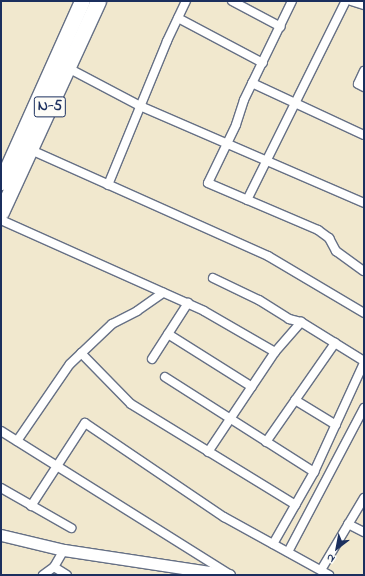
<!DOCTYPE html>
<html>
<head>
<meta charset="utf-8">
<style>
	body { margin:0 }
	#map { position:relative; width:365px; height:576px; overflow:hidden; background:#f1e8ce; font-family:"Indie Flower",sans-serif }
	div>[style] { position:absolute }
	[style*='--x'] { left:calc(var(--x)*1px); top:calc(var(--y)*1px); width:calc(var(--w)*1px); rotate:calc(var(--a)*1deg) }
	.roads { filter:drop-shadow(1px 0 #667085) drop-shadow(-1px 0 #667085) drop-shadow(0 1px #667085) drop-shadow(0 -1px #667085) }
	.street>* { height:8px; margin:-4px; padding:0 4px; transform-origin:4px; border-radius:4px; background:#fff }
	.secondary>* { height:11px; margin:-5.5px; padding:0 5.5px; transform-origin:5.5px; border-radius:5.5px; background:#fff }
	.highway>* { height:15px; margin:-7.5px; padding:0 7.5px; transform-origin:7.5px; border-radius:7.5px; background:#fff }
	span { translate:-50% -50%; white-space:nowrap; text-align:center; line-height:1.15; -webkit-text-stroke:3.5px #fdfcf7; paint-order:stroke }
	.shield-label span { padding:1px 3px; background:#fdfcf7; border:1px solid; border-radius:3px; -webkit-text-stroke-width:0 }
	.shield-label { font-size:15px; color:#1b2f5e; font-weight:700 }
	.frame { position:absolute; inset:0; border:2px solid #1b2f5e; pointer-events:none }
	.north { position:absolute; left:317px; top:528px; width:40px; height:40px; -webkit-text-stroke:3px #fdfcf7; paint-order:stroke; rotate:212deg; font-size:11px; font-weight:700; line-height:16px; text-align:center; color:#1b2f5e }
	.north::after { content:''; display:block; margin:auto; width:14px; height:18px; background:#1b2f5e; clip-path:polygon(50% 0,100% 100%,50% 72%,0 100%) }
</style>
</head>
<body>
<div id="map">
	<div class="roads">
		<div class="street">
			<i style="--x:232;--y:1;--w:55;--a:28"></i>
			<i style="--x:292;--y:1;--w:110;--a:115.9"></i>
			<i style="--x:244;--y:100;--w:26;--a:108"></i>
			<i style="--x:236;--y:125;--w:64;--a:115.8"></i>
			<i style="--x:208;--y:183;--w:120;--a:23.1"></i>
			<i style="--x:318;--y:230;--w:14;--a:36"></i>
			<i style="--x:329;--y:238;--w:15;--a:62"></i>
			<i style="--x:336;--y:251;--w:34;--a:36"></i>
			<i style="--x:351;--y:1;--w:14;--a:17"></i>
			<i style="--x:178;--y:18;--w:96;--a:27.9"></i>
			<i style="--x:68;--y:68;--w:81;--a:27.8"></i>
			<i style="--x:140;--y:106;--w:244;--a:23.4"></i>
			<i style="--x:364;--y:71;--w:14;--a:115"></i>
			<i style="--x:358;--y:84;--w:7;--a:27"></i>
			<i style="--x:252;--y:83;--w:123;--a:24.9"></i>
			<i style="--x:31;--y:150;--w:260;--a:24.1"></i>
			<i style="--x:268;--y:256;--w:112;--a:30.7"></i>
			<i style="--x:108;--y:185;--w:156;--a:-67.7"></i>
			<i style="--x:167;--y:41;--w:44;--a:-64.6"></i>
			<i style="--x:247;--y:200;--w:222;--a:-63.6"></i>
			<i style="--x:1;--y:220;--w:222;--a:24.1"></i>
			<i style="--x:204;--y:311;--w:82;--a:30"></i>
			<i style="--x:213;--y:278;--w:51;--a:25.6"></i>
			<i style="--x:259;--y:300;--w:36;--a:32"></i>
			<i style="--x:289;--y:319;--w:12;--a:14"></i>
			<i style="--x:301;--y:322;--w:74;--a:31.8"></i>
			<i style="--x:168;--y:334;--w:99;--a:32.2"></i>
			<i style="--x:81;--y:353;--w:71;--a:45.6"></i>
			<i style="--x:131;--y:404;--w:193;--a:31.5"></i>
			<i style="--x:152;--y:359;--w:67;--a:-57.3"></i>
			<i style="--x:165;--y:377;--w:177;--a:32.5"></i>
			<i style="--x:295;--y:400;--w:48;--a:31.4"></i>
			<i style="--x:1;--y:431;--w:267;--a:32.1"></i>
			<i style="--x:17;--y:441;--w:93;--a:-55.5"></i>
			<i style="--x:70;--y:364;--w:58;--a:-43.6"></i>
			<i style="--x:112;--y:324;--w:28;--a:-27"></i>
			<i style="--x:137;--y:311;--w:32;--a:-35"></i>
			<i style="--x:266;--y:442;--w:121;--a:-55.1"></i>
			<i style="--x:208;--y:452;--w:120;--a:-56.2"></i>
			<i style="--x:275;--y:352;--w:40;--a:-49"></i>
			<i style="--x:1;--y:488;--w:81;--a:29.7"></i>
			<i style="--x:31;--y:506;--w:99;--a:-57"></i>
			<i style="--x:85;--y:423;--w:168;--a:34.1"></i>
			<i style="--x:224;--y:517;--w:120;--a:28.9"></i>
			<i style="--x:348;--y:524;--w:18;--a:27"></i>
			<i style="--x:273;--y:544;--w:83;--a:-60.3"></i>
			<i style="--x:314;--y:472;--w:120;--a:-65.4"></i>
			<i style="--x:288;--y:552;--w:163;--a:-62.2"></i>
			<i style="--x:54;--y:567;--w:15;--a:32"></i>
			<i style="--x:321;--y:570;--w:84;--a:-59.2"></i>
			<i style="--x:43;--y:575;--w:14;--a:-36"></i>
			<i style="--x:54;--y:567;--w:20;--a:-60"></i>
		</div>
		<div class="secondary">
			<i style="--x:1;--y:535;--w:65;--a:13.4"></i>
			<i style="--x:64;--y:550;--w:167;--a:8.6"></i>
		</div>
		<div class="highway">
			<i style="--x:1;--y:182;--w:198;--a:-65.9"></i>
			<i style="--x:1;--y:212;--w:232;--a:-65.3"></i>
		</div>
	</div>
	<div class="shield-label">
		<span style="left:50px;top:107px">N-5</span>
	</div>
	<div class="frame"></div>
	<div class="north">N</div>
</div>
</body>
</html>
